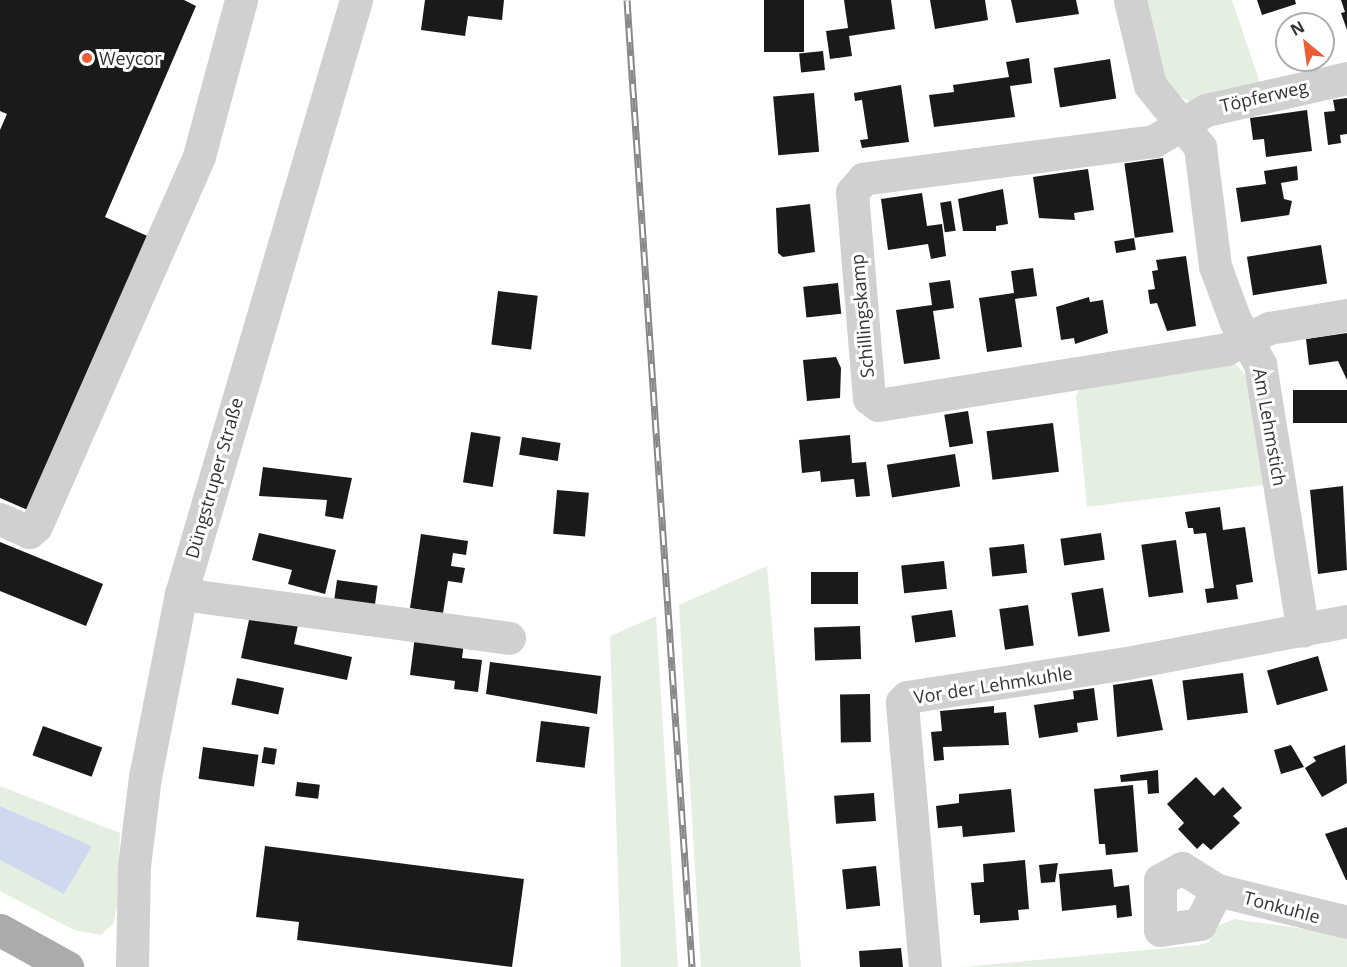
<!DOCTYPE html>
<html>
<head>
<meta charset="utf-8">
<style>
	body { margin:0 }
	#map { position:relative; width:1347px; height:967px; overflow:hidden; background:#fff; font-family:"Open Sans",sans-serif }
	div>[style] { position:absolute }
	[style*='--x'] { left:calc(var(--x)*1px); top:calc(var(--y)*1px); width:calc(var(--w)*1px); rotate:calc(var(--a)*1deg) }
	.green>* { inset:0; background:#e5efe1 }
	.water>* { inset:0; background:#ced8ef }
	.building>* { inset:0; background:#1a1a1a; transform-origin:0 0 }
	.minor>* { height:33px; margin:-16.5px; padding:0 16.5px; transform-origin:16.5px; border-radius:16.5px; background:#d0d0d0 }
	.major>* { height:33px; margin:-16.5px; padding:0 16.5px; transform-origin:16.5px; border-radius:16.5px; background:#ababab }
	.rail>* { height:7px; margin-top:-3.5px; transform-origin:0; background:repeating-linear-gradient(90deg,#fff 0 14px,#888 0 28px); box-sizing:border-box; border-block:2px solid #888 }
	.dots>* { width:16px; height:16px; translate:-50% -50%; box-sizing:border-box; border:3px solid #fff; border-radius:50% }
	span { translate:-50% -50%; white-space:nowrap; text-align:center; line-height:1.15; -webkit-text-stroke:6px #fff; paint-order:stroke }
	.poi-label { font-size:18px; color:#333 }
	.left { translate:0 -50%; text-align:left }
	.street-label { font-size:18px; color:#333 }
	.north { position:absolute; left:1275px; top:12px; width:60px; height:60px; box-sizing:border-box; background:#fff; border:2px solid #adadad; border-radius:50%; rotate:331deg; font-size:16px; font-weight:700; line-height:24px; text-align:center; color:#333 }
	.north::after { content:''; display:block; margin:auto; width:21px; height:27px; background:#eb5d34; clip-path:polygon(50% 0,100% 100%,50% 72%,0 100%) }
</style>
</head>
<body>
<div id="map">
	<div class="green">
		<i style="clip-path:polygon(1142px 0,1232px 0,1261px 86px,1193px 103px,1165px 89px)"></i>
		<i style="clip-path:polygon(1235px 364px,1246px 376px,1264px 485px,1087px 507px,1076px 396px,1080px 388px)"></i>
		<i style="clip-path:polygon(767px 566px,801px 967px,701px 967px,679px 605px)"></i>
		<i style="clip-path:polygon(656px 616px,678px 967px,621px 967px,610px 636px)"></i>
		<i style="clip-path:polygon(0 786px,120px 833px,117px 907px,113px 924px,101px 935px,74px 930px,0 891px,0 860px,64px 894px,91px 846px,0 806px)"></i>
		<i style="clip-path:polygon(1234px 919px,1347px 935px,1347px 967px,963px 967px,1199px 945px,1209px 942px,1216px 927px)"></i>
	</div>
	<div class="water">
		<i style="clip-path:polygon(0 806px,92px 846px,64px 894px,0 860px)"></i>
	</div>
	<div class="building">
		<i style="clip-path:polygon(0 0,184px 0,196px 6px,105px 217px,154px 239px,30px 511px,0 498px,0 130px,7px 114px,0 111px)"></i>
		<i style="clip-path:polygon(425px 0,504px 0,502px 20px,468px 16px,465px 36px,421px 30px)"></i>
		<i style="left:764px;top:0;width:40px;height:52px"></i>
		<i style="clip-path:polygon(844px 0,891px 0,895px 29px,849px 36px,852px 56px,830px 59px,826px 31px,848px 28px)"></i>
		<i style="clip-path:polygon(930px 0,985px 0,988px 20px,935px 29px)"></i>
		<i style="clip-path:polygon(1011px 0,1076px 0,1079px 14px,1016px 23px)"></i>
		<i style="clip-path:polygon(1257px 0,1295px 0,1296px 4px,1262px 15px)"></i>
		<i style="clip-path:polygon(1341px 0,1347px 0,1347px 30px,1341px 13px,1345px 12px)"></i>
		<i style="left:823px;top:51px;width:19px;height:24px;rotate:84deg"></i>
		<i style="clip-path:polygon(1029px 58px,1032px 83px,1010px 86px,1015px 117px,934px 127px,929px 95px,954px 92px,953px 85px,1009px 77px,1006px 62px)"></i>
		<i style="left:1110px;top:59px;width:40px;height:57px;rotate:81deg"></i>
		<i style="clip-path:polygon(901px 85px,909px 142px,862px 148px,860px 140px,868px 139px,862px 100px,855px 101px,854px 93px)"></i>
		<i style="left:814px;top:93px;width:59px;height:41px;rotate:85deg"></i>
		<i style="clip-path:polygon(1347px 98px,1347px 134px,1340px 135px,1341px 143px,1328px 145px,1324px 112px,1335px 111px,1333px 100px)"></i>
		<i style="clip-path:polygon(1307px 110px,1312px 151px,1266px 157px,1264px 139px,1253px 140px,1250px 118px)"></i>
		<i style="left:1163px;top:158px;width:75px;height:39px;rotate:82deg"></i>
		<i style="clip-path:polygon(1297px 166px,1298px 180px,1281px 183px,1284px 199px,1292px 201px,1289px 215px,1241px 222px,1236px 188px,1266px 184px,1264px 171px)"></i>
		<i style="clip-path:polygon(1088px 169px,1094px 210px,1074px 213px,1075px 220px,1039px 218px,1033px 177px)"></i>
		<i style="clip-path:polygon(1003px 189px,1008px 224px,996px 226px,996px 231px,963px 231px,958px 199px)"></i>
		<i style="clip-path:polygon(922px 193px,927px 226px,942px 224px,946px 256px,931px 259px,928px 244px,888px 250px,881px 199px)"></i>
		<i style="left:951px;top:201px;width:30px;height:11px;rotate:81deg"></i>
		<i style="clip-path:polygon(810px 204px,815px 252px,783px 257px,778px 253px,776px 208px)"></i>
		<i style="left:1134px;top:238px;width:12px;height:20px;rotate:81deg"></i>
		<i style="left:1321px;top:245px;width:39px;height:75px;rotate:81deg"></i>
		<i style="clip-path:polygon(1186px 256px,1196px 326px,1167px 331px,1157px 303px,1150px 304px,1148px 290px,1155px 289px,1152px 271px,1158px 270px,1156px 260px)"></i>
		<i style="clip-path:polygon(1033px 268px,1037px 296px,1015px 299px,1022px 347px,987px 352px,979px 298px,1014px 293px,1011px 271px)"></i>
		<i style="clip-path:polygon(950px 280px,954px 308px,933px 311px,940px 359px,904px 364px,896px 310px,932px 305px,929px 283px)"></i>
		<i style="left:838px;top:283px;width:31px;height:35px;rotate:84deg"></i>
		<i style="left:498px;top:291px;width:40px;height:54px;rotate:7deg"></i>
		<i style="clip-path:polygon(1089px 297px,1090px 302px,1103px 300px,1108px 333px,1075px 344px,1074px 338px,1061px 340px,1056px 307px)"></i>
		<i style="clip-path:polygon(1347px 333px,1347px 380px,1338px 361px,1309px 365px,1306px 339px)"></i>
		<i style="clip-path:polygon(836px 357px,841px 368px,840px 398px,807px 401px,803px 360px)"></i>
		<i style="left:1347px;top:390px;width:33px;height:54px;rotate:90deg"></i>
		<i style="left:968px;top:411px;width:33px;height:24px;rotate:81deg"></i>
		<i style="left:1053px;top:423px;width:49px;height:67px;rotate:83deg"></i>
		<i style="left:471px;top:432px;width:30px;height:51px;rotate:9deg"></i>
		<i style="clip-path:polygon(850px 435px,852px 463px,866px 462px,870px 496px,856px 497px,854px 479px,821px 482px,820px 471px,802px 473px,799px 440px)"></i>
		<i style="left:522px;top:437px;width:39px;height:18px;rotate:9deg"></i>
		<i style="left:955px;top:454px;width:33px;height:69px;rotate:81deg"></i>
		<i style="clip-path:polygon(263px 467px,352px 478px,343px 519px,325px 516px,327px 500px,259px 496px)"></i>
		<i style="clip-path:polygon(1343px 486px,1347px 570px,1318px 574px,1310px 490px)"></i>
		<i style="left:557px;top:490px;width:32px;height:44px;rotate:5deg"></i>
		<i style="clip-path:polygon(1220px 507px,1223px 530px,1245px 527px,1253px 582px,1236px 585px,1238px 599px,1207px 603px,1205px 589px,1214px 588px,1206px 533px,1194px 534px,1193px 528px,1188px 528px,1185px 512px)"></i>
		<i style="clip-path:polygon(259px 533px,336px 550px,325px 594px,288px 584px,292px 570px,252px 560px)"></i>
		<i style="left:1101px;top:533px;width:27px;height:41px;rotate:82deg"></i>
		<i style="clip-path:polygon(421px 534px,468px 541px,466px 555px,453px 553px,451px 566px,465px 568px,462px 583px,448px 581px,443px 613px,410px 608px)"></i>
		<i style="left:1176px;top:540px;width:53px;height:35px;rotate:82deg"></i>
		<i style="clip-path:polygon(0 542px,103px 584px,86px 626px,0 591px)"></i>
		<i style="left:1024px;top:544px;width:29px;height:35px;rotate:84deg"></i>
		<i style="left:944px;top:561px;width:28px;height:43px;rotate:84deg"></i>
		<i style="left:858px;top:572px;width:32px;height:47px;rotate:90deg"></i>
		<i style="left:337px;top:580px;width:41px;height:27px;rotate:8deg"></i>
		<i style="left:1103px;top:588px;width:44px;height:32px;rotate:81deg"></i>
		<i style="left:1028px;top:605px;width:41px;height:29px;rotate:82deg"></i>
		<i style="left:952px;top:610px;width:27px;height:41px;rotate:82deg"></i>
		<i style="clip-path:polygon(250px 615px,298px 625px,294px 644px,352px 657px,347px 680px,241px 658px)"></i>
		<i style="left:860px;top:626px;width:33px;height:46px;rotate:88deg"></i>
		<i style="clip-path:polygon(415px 636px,464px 642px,462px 658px,482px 660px,478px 692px,454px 689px,455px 681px,410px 675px)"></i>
		<i style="left:1318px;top:656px;width:36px;height:53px;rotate:74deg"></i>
		<i style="clip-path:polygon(490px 662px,601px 676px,597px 714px,486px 694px)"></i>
		<i style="left:1243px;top:673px;width:40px;height:61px;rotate:83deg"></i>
		<i style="left:237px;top:678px;width:48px;height:27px;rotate:12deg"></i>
		<i style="clip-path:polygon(1152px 679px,1163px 730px,1117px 737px,1113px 685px)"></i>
		<i style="clip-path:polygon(1094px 688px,1098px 720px,1077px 723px,1078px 732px,1039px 738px,1034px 705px,1074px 699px,1073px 691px)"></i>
		<i style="left:870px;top:694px;width:48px;height:30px;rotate:89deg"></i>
		<i style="clip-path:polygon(994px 706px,994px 713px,1006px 712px,1009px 745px,943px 747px,944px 760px,934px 761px,931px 732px,942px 731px,940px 711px)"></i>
		<i style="left:541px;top:721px;width:49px;height:41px;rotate:7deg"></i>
		<i style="left:43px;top:726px;width:63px;height:31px;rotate:20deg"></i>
		<i style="clip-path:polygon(1291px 745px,1304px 767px,1281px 774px,1274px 750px)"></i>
		<i style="clip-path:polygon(1345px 745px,1347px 783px,1322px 797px,1305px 768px,1316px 761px,1313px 757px)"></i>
		<i style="left:203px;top:747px;width:56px;height:32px;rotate:8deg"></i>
		<i style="left:264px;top:747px;width:13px;height:16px;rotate:9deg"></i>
		<i style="clip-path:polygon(1158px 770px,1159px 793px,1148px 794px,1147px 780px,1121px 782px,1120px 775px)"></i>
		<i style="clip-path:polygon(1196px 777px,1214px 796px,1223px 787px,1242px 808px,1233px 816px,1240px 823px,1211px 850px,1203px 843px,1197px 849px,1178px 829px,1184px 823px,1167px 804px)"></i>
		<i style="left:297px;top:782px;width:23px;height:14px;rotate:7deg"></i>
		<i style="clip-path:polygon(1133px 785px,1138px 852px,1106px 855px,1105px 844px,1099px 844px,1094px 789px)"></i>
		<i style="clip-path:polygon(1011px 789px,1015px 832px,963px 837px,962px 826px,938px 828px,936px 806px,959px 803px,959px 794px)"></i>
		<i style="left:874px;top:793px;width:28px;height:40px;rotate:86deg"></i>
		<i style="clip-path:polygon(1347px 827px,1347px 880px,1346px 880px,1325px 834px)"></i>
		<i style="clip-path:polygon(265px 846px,524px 879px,512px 967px,297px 940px,299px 922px,256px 917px)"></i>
		<i style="clip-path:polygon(1025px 860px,1029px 909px,1018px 910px,1019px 920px,980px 923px,980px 915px,974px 915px,971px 883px,984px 882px,983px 864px)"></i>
		<i style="clip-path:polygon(1058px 863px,1055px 882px,1041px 883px,1039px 865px)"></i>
		<i style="left:876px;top:866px;width:40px;height:34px;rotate:84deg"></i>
		<i style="clip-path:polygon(1112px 869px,1114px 887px,1129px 885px,1132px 916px,1117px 918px,1116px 905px,1062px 911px,1059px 874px)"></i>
		<i style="clip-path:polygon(901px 948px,903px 967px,860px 967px,859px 951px)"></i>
	</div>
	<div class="minor">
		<i style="--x:1130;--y:0;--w:87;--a:76.8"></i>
		<i style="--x:1150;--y:85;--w:80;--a:51.1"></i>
		<i style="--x:1200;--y:147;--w:120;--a:82.8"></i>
		<i style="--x:1215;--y:266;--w:58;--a:69.7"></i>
		<i style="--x:1235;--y:320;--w:51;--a:60.4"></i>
		<i style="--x:1260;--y:364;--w:270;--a:80.9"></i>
		<i style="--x:1347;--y:78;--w:145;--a:167.2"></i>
		<i style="--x:1206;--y:110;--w:61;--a:149.2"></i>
		<i style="--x:1154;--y:141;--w:293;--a:172.6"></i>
		<i style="--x:863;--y:179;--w:17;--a:130"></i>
		<i style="--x:852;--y:192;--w:207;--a:85.3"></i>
		<i style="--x:869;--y:398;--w:11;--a:38"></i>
		<i style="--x:878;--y:405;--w:352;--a:-9.1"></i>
		<i style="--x:1226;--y:349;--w:48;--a:-26"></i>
		<i style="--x:1269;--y:328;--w:79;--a:-9.5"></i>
		<i style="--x:0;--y:519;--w:32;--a:24"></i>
		<i style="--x:29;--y:532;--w:9;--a:-41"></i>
		<i style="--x:36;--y:526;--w:404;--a:-66.2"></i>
		<i style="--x:199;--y:156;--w:162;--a:-74.9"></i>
		<i style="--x:181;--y:594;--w:331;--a:7.6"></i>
		<i style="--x:1217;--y:890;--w:38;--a:117"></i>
		<i style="--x:1200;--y:924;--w:40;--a:171.5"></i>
		<i style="--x:1160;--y:930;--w:50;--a:-90"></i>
		<i style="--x:1160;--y:880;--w:25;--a:-29"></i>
		<i style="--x:1182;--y:868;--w:41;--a:32.2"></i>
		<i style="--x:1217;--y:890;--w:134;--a:13.8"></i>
		<i style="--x:132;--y:967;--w:101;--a:-88.9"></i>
		<i style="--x:134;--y:866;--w:90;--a:-83"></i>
		<i style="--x:145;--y:777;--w:187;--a:-78.9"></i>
		<i style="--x:181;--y:594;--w:619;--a:-73.58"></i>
		<i style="--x:925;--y:967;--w:266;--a:-95"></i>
		<i style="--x:902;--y:702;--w:7;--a:-45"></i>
		<i style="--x:907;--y:697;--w:223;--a:-8.8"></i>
		<i style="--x:1127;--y:663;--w:224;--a:-10.8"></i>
	</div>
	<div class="major">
		<i style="--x:0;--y:930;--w:77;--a:28.9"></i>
	</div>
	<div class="rail">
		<i style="--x:627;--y:0;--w:969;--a:86.15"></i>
	</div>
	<div class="dots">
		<i style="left:87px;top:58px;background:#eb5d34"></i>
	</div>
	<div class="poi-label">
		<span class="left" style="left:99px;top:58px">Weycor</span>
	</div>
	<div class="street-label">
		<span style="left:1264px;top:96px;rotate:-13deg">Töpferweg</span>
		<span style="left:862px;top:316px;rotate:-95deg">Schillingskamp</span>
		<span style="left:1270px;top:427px;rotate:80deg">Am Lehmstich</span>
		<span style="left:214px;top:478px;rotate:-74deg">Düngstruper Straße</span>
		<span style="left:993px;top:685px;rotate:-9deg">Vor der Lehmkuhle</span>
		<span style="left:1282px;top:907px;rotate:15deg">Tonkuhle</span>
	</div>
	<div class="north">N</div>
</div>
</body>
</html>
